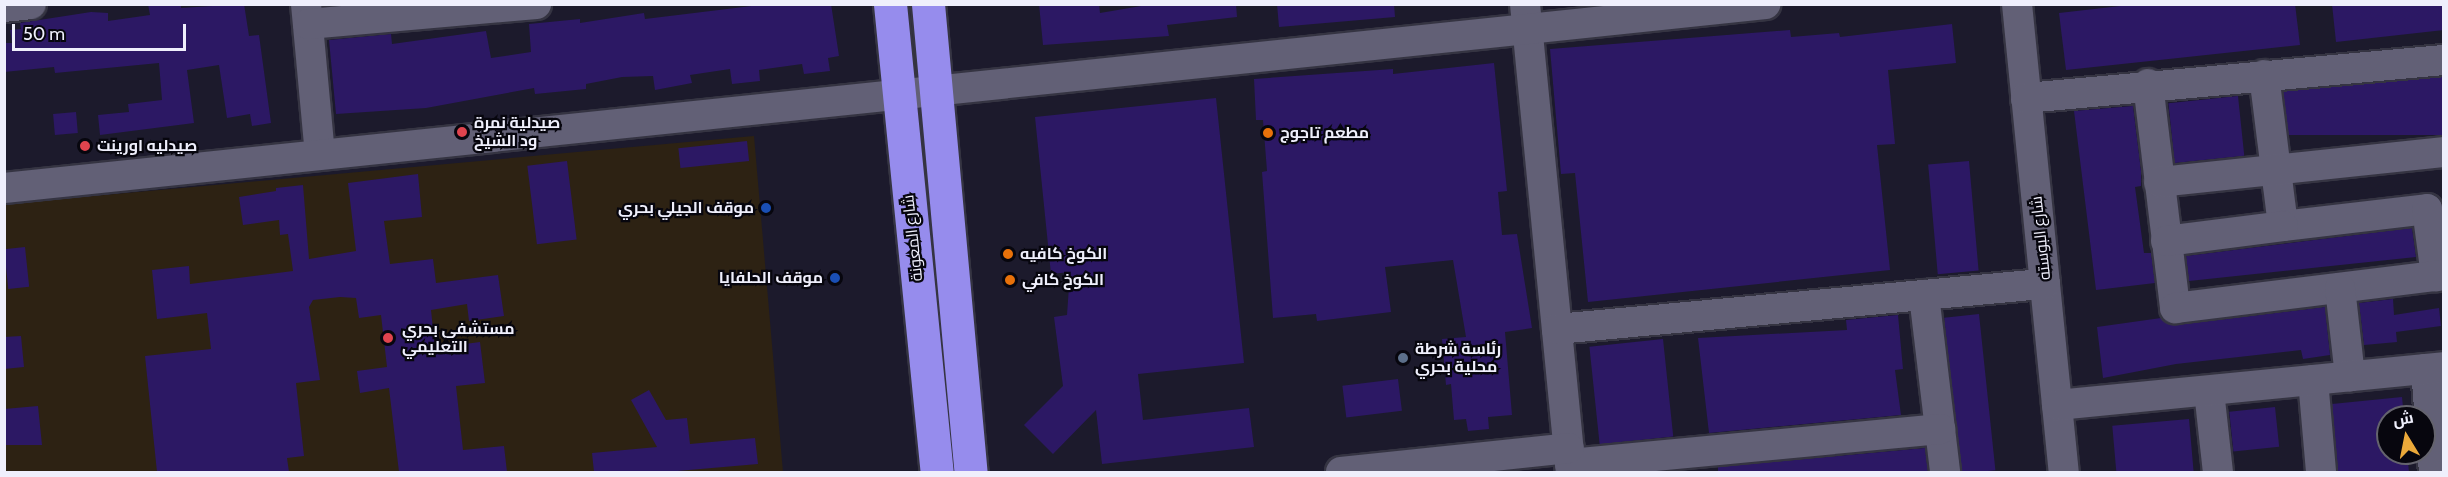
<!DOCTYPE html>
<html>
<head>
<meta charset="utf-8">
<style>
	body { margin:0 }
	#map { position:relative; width:2448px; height:477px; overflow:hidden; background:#1c1a2c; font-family:Cabin,Cairo,sans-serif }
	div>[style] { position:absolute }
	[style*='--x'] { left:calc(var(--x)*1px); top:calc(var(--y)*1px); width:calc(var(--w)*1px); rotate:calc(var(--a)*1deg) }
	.medical>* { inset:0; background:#2d2213 }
	.building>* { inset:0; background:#2c1864; transform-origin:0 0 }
	.roads { filter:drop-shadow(2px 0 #353442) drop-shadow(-2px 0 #353442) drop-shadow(0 2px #353442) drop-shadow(0 -2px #353442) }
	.minor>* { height:30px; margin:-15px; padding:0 15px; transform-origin:15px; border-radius:15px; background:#626076 }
	.highway>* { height:33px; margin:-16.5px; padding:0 16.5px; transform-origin:16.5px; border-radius:16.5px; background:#968ced }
	.dots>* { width:16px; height:16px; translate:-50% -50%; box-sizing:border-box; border:3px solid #07060e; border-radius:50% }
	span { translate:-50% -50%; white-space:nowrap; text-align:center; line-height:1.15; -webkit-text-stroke:4.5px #07060e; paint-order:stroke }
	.poi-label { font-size:16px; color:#efeffc; font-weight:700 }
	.left { translate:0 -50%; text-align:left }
	.right { translate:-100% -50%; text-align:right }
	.street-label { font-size:16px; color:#efeffc }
	.frame { position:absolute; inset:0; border:6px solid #efeffc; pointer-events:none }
	.north { position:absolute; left:2376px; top:405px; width:60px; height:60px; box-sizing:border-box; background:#07060e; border:2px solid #64636d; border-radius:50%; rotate:350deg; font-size:16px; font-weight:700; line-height:24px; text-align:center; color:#efeffc }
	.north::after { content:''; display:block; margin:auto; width:21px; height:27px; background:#eca93a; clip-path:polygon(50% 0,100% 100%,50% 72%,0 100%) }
	.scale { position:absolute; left:12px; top:24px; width:174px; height:27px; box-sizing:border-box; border:3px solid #efeffc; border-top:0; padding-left:8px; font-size:18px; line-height:21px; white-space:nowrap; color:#efeffc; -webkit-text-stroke:4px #07060e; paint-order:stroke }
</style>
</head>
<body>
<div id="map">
	<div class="medical">
		<i style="clip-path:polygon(754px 136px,783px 472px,5px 472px,5px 204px)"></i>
	</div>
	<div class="building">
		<i style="clip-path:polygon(148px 4px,181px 4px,181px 8px,244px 4px,249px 36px,259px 35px,271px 123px,252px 126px,250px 114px,227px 118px,219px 65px,187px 70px,194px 123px,100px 135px,98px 115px,129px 112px,128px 104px,162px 100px,159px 63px,55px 73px,54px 67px,4px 72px,4px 43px,12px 43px,10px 30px,21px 29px,20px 23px,91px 12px,108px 13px,108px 21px,150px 15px)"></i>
		<i style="clip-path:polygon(769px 4px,831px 4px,839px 56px,828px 58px,830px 71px,804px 74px,802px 64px,759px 70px,760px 81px,732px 84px,730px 69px,690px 75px,692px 83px,655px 90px,653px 76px,622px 77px,586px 84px,586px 89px,535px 94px,534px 88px,426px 108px,336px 114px,329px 40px,391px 34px,392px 44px,486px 31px,491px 58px,531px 52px,529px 24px,580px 19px,580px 23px,644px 13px,645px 19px)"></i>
		<i style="clip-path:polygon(1039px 4px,1099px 4px,1100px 13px,1153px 4px,1236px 4px,1237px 17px,1167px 25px,1169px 36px,1043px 45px)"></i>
		<i style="clip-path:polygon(1277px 4px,1394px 4px,1395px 17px,1279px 27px)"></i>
		<i style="clip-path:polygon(2138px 4px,2295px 4px,2300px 45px,2066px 70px,2059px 13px)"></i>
		<i style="clip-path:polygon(2332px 4px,2444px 4px,2444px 30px,2336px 42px)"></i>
		<i style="clip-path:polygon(1952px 24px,1956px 63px,1888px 70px,1895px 144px,1877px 145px,1890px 270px,1588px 302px,1575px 173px,1561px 174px,1550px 49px,1790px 30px,1791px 37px,1839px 33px,1840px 37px)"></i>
		<i style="clip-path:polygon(1494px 63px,1507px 191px,1498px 192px,1502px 235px,1517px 234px,1532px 328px,1505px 332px,1512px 415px,1488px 417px,1489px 429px,1468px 431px,1466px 419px,1454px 420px,1451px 384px,1446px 385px,1442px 339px,1466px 337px,1453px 260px,1385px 267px,1391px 312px,1317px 321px,1316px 314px,1273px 318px,1262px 172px,1267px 171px,1263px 120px,1256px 120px,1254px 79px,1393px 69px,1393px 74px)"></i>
		<i style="left:2444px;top:77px;width:58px;height:161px;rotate:90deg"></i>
		<i style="left:2238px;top:96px;width:60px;height:70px;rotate:84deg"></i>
		<i style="clip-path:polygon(1216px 98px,1244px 363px,1138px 374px,1143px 420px,1249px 408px,1254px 447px,1102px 464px,1096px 410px,1053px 454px,1024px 425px,1063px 386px,1054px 317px,1067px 315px,1070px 272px,1051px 274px,1035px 117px)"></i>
		<i style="clip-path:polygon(2133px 106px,2141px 171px,2141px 186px,2135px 187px,2144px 253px,2151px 253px,2155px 283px,2096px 290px,2074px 111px)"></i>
		<i style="left:76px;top:112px;width:21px;height:23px;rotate:85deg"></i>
		<i style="left:747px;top:141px;width:20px;height:69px;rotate:84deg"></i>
		<i style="left:567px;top:161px;width:79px;height:40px;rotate:83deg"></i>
		<i style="left:1969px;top:161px;width:110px;height:41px;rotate:85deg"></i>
		<i style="clip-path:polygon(418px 174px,422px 217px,384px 221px,390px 264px,433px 259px,436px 283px,498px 275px,504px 316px,469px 321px,467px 304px,431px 310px,435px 348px,480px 342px,485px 383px,456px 386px,463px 450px,504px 446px,507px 472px,399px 472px,389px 388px,360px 393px,357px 371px,387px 367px,381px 315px,359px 318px,356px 298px,340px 297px,313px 300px,309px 307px,320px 380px,296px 383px,304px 456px,287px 458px,289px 472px,157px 472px,145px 356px,211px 349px,207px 313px,157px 319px,152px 270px,189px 266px,190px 284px,293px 271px,288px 234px,280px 235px,279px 220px,243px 225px,239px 197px,276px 191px,276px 188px,303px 185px,309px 259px,356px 251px,348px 183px)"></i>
		<i style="clip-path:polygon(2412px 228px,2416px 257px,2189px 281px,2186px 256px)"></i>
		<i style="left:25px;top:247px;width:40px;height:21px;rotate:84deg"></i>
		<i style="clip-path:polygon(2393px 299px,2394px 315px,2439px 308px,2441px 326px,2396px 332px,2397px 342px,2364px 345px,2359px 303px)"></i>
		<i style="clip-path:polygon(2325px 307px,2330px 355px,2303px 359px,2301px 350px,2176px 364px,2103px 378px,2097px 327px,2161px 318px,2177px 325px)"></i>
		<i style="left:1979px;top:314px;width:157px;height:35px;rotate:84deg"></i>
		<i style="clip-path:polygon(1898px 315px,1903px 369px,1895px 370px,1901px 415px,1709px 433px,1698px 338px,1847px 330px,1846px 320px)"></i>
		<i style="clip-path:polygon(21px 336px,24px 367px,4px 369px,4px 337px)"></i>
		<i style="left:1663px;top:339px;width:98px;height:74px;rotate:84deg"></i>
		<i style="left:1398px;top:379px;width:32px;height:56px;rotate:83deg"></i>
		<i style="clip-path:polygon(649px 390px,666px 420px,687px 418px,690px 444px,755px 438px,758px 464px,666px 472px,594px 472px,592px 453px,657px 447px,631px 400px)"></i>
		<i style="clip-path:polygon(2402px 397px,2404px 417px,2388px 417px,2388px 453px,2407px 453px,2409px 472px,2338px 472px,2332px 404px)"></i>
		<i style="clip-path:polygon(38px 406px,42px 445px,4px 445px,4px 409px)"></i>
		<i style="left:2275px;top:407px;width:40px;height:46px;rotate:84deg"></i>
		<i style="left:2189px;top:419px;width:53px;height:77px;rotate:85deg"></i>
		<i style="clip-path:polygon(1925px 448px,1928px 472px,1718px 472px,1718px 467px)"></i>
	</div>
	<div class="roads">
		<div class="minor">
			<i style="--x:306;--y:4;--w:151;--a:84.7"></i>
			<i style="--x:1525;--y:4;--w:470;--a:84.4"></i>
			<i style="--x:2017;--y:4;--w:470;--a:84.3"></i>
			<i style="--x:4;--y:7;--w:27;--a:-6"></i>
			<i style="--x:308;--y:24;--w:229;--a:-5"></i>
			<i style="--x:2264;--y:75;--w:152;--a:82.8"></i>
			<i style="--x:2283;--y:226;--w:145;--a:-6.7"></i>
			<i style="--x:2427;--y:209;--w:68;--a:82.3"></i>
			<i style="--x:2148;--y:84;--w:226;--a:83.1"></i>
			<i style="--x:2175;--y:308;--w:271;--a:-7"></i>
			<i style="--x:2026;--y:98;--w:420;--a:-5.2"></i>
			<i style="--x:2159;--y:182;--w:287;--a:-6"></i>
			<i style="--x:4;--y:188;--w:1771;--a:-5.96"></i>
			<i style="--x:2166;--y:241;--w:118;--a:-7.3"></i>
			<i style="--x:2340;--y:288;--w:89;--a:83.5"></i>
			<i style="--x:1924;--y:295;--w:178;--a:83.2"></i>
			<i style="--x:1557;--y:329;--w:490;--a:-5.3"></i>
			<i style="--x:2426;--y:369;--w:103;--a:85.6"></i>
			<i style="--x:2313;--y:380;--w:92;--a:85"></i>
			<i style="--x:2209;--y:391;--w:81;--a:83.7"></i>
			<i style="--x:2057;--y:405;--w:389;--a:-5.6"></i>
			<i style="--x:1570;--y:464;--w:372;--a:-5.4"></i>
			<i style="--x:1341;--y:472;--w:229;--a:-6"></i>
		</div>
		<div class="highway">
			<i style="--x:890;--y:4;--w:470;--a:84.3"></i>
			<i style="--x:928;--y:4;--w:470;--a:84.8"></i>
		</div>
	</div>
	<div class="dots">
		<i style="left:462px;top:132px;background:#e0444e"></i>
		<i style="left:1268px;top:133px;background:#e8710a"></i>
		<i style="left:85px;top:146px;background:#e0444e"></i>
		<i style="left:766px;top:208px;background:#1a4fb4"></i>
		<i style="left:1008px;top:254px;background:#e8710a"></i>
		<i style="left:835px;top:278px;background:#1a4fb4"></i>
		<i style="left:1010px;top:280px;background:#e8710a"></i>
		<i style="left:388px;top:338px;background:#e0444e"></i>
		<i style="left:1403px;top:358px;background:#5c6f8a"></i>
	</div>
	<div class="poi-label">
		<span class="left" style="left:474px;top:132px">صيدلية نمرة<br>ود الشيخ</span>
		<span class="left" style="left:1280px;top:133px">مطعم تاجوج</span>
		<span class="left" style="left:97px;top:146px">صيدليه اورينت</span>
		<span class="right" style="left:754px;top:208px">موقف الجيلي بحري</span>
		<span class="left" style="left:1020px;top:254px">الكوخ كافيه</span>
		<span class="right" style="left:823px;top:278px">موقف الحلفايا</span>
		<span class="left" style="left:1022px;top:280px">الكوخ كافي</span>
		<span class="left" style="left:402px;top:338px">مستشفى بحري<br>التعليمي</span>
		<span class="left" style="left:1415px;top:358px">رئاسة شرطة<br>محلية بحري</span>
	</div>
	<div class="street-label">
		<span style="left:913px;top:238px;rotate:-96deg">شارع المعونة</span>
		<span style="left:2041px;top:238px;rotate:-96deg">شارع البوسته</span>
	</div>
	<div class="frame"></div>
	<div class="north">ش</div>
	<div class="scale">50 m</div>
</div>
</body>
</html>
